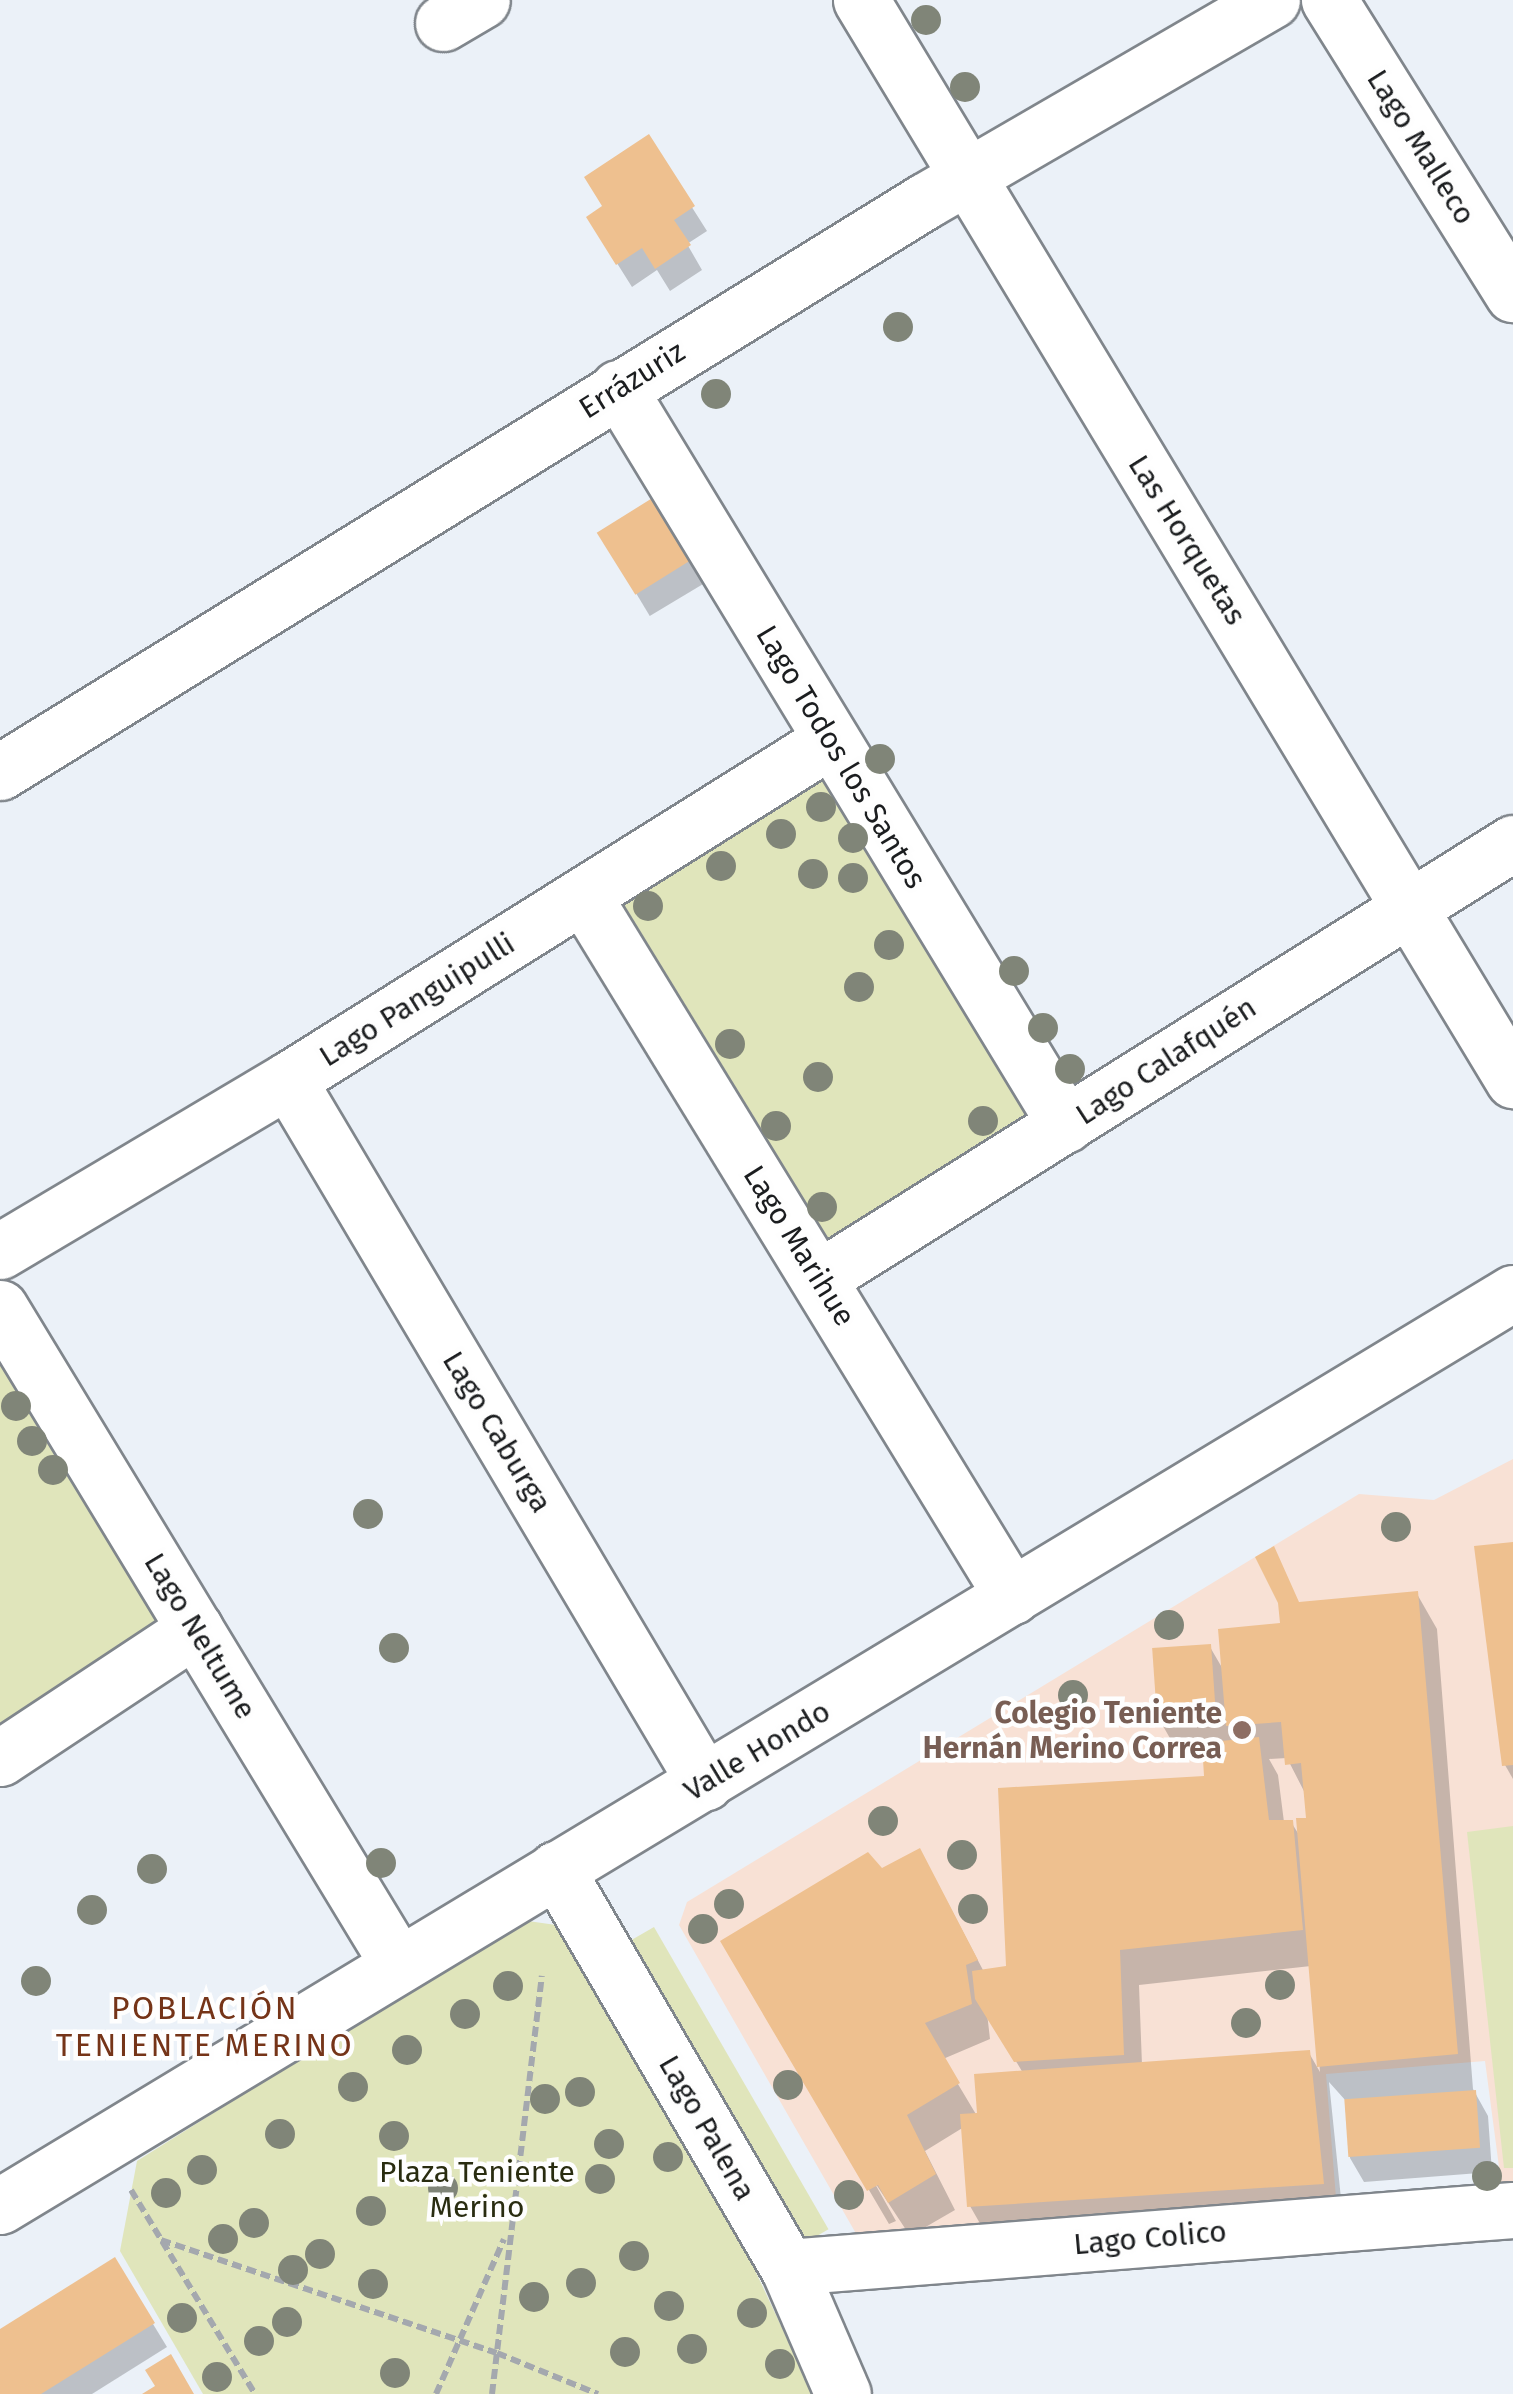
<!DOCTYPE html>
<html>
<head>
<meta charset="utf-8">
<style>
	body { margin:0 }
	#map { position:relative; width:1513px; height:2394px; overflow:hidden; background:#ebf1f8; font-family:"Fira Sans",sans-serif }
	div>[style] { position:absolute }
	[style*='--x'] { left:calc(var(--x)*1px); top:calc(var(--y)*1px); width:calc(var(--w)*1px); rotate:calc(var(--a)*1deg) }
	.education>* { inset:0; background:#f8e1d5 }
	.green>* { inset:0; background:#e0e5bb; transform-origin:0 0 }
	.shadow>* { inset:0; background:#0003; transform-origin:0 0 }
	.building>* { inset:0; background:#eec08f; transform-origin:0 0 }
	.path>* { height:6px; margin-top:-3px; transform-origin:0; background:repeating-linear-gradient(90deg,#a4a8ae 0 10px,transparent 0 15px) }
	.roads { filter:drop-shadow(2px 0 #80868c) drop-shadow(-2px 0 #80868c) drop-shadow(0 2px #80868c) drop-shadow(0 -2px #80868c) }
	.minor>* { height:55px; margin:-27.5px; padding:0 27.5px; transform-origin:27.5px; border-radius:27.5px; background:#fff }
	.trees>* { width:30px; height:30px; margin:-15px; border-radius:50%; background:#808578 }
	.dots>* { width:28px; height:28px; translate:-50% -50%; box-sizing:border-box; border:5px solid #fefefe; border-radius:50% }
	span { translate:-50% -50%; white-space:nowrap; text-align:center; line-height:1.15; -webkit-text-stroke:9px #fefefe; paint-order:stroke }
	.street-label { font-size:30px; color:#1b1d1f }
	.education-label { font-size:30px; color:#785e54; font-weight:700 }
	.right { translate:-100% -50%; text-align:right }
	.park-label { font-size:30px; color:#292c10 }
	.neighbourhood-label { font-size:32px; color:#753418; letter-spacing:2.5px }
</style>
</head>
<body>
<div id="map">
	<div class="education">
		<i style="clip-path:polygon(1513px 1459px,1513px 2181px,1501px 2182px,1485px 2061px,1326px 2074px,1336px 2198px,858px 2237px,679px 1925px,687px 1902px,1359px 1494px,1434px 1500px)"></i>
	</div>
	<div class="green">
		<i style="left:816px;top:766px;width:411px;height:247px;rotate:58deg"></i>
		<i style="clip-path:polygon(0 1335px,176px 1622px,0 1731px)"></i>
		<i style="clip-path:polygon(1513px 1826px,1513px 2168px,1504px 2168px,1467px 1832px)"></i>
		<i style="clip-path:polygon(521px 1920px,563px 1926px,731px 2219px,813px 2394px,203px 2394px,120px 2251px,137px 2161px)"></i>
		<i style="left:654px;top:1927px;width:349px;height:26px;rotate:60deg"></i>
	</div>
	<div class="shadow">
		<i style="clip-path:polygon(648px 138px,707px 231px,687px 244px,702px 270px,670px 291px,657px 270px,632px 287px,603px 241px,605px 208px)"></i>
		<i style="left:661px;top:495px;width:98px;height:72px;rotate:59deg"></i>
		<i style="clip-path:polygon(1513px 1544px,1513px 1779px,1505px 1765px)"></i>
		<i style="clip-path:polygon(evenodd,1417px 1594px,1437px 1629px,1473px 2089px,1488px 2116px,1492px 2172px,1364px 2182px,1350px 2158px,1346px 2101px,1329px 2082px,1343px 2218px,990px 2241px,970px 2206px,964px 2127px,925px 2151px,955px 2210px,910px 2236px,870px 2175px,896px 2221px,889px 2224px,723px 1942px,882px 1871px,939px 1886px,984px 1972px,1009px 1969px,1206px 1778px,1205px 1752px,1179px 1754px,1159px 1719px,1210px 1647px,1224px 1671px,1283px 1626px,1299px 1604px,1417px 1594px,1287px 1758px,1307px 1797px,1309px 1820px,1301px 1838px,1291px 1822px,1284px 1822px,1278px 1775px,1269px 1759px,1287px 1758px,1417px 1594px,1311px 1966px,1320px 2072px,1309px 2053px,1142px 2065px,1139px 1985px,1311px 1966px,1417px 1594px,987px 2013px,1023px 2073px,980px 2121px,943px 2059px,990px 2039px,987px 2013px)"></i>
		<i style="clip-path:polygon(153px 2324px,167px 2347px,92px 2394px,0 2394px,0 2332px)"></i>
	</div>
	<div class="building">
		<i style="clip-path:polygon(649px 134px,695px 206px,674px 220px,691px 245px,655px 269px,642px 248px,616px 265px,586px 217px,602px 206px,584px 177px)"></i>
		<i style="left:662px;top:492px;width:73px;height:77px;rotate:58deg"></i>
		<i style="clip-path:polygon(1513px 1542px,1513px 1765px,1502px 1766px,1474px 1546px)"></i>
		<i style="clip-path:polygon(1274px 1546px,1299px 1602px,1418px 1591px,1458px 2054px,1317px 2067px,1296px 1818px,1306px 1818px,1301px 1763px,1285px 1765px,1281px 1722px,1226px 1726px,1218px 1629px,1280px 1623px,1278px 1603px,1255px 1557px)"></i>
		<i style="left:1211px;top:1644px;width:71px;height:59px;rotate:86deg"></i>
		<i style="clip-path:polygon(1259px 1737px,1269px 1820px,1293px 1820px,1303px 1930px,1120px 1950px,1124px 2055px,1014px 2062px,975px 1999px,972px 1971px,1006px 1966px,998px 1788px,1204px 1776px,1202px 1743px)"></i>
		<i style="clip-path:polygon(920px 1848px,978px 1960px,966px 1965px,972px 2004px,925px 2023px,960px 2083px,907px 2115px,936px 2174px,888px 2203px,878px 2185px,867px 2191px,720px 1941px,868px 1852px,882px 1868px)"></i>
		<i style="clip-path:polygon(1310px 2050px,1324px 2184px,967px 2207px,960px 2114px,977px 2113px,974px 2074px)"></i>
		<i style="left:1476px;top:2090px;width:58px;height:132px;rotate:86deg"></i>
		<i style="clip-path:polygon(115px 2257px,155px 2323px,41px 2394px,0 2394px,0 2329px)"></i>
		<i style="clip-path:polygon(171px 2354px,194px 2394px,142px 2394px,155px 2386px,145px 2370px)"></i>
	</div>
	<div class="path">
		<i style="--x:131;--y:2190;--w:239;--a:58.7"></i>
		<i style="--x:161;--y:2240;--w:354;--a:18.6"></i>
		<i style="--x:497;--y:2353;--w:109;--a:22.1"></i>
		<i style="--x:436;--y:2394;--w:169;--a:-66.3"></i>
		<i style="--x:492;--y:2394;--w:421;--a:-83.2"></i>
	</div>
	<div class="roads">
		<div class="minor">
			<i style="--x:861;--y:0;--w:1262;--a:58.88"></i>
			<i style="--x:1329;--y:0;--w:347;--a:58"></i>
			<i style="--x:443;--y:23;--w:45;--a:-30.5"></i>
			<i style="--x:618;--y:388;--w:862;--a:58.71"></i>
			<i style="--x:0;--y:772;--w:1087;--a:-31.69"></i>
			<i style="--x:925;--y:201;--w:401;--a:-30.1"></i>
			<i style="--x:584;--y:897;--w:820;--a:58.52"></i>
			<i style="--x:288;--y:1080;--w:817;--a:59.32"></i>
			<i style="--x:0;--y:1251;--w:335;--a:-30.7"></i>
			<i style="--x:288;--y:1080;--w:638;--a:-32.07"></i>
			<i style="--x:819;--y:1278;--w:819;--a:-32.08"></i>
			<i style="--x:0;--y:1308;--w:767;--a:58.75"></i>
			<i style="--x:0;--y:1758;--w:234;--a:-33.5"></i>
			<i style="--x:556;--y:1869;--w:461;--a:59.8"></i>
			<i style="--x:788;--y:2267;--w:138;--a:66.6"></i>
			<i style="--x:0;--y:2206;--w:1767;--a:-31.11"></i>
			<i style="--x:788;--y:2267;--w:727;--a:-4.5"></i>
		</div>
	</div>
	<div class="trees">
		<i style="left:926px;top:20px"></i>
		<i style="left:965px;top:87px"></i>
		<i style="left:898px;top:327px"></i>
		<i style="left:716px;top:394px"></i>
		<i style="left:880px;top:759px"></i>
		<i style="left:821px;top:807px"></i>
		<i style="left:781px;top:834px"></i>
		<i style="left:853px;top:838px"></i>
		<i style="left:721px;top:866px"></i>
		<i style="left:813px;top:874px"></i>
		<i style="left:853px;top:878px"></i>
		<i style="left:648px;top:906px"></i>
		<i style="left:889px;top:945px"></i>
		<i style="left:1014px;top:971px"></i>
		<i style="left:859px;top:987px"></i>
		<i style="left:1043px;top:1028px"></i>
		<i style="left:730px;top:1044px"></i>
		<i style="left:1070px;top:1069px"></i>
		<i style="left:818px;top:1077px"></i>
		<i style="left:983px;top:1121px"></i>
		<i style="left:776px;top:1126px"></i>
		<i style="left:822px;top:1207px"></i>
		<i style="left:16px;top:1406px"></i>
		<i style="left:32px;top:1441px"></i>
		<i style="left:53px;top:1470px"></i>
		<i style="left:368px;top:1514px"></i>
		<i style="left:1396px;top:1527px"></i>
		<i style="left:1169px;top:1625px"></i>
		<i style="left:394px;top:1648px"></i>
		<i style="left:1073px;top:1695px"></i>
		<i style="left:883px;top:1821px"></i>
		<i style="left:962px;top:1855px"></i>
		<i style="left:381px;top:1863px"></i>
		<i style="left:152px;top:1869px"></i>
		<i style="left:729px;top:1904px"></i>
		<i style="left:973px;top:1909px"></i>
		<i style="left:92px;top:1910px"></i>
		<i style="left:703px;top:1929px"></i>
		<i style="left:36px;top:1981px"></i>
		<i style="left:1280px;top:1985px"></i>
		<i style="left:508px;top:1986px"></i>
		<i style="left:465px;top:2014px"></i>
		<i style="left:1246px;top:2023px"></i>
		<i style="left:407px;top:2050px"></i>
		<i style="left:788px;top:2085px"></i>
		<i style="left:353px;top:2087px"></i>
		<i style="left:580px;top:2092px"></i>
		<i style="left:545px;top:2099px"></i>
		<i style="left:280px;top:2134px"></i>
		<i style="left:394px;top:2136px"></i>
		<i style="left:609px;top:2144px"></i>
		<i style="left:668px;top:2157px"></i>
		<i style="left:202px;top:2170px"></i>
		<i style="left:1487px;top:2176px"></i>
		<i style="left:600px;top:2179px"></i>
		<i style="left:443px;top:2188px"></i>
		<i style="left:166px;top:2193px"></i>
		<i style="left:849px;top:2195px"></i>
		<i style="left:371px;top:2211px"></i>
		<i style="left:254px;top:2223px"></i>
		<i style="left:223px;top:2239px"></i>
		<i style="left:320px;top:2254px"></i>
		<i style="left:634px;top:2256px"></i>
		<i style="left:293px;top:2270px"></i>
		<i style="left:581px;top:2283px"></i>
		<i style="left:373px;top:2284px"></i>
		<i style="left:534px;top:2297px"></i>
		<i style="left:669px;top:2306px"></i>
		<i style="left:752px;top:2313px"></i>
		<i style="left:182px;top:2318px"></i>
		<i style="left:287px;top:2322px"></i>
		<i style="left:259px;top:2341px"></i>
		<i style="left:692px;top:2349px"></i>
		<i style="left:625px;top:2352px"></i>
		<i style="left:780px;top:2364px"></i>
		<i style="left:395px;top:2373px"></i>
		<i style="left:217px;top:2377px"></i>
	</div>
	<div class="dots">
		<i style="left:1242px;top:1730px;background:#8d6e63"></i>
	</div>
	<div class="street-label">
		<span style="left:1421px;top:147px;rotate:58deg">Lago Malleco</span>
		<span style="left:632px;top:380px;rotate:-32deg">Errázuriz</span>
		<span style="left:1187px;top:540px;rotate:58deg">Las Horquetas</span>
		<span style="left:841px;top:757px;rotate:59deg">Lago Todos los Santos</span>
		<span style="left:417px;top:1000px;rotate:-32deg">Lago Panguipulli</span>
		<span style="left:1166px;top:1061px;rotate:-33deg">Lago Calafquén</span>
		<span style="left:799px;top:1246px;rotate:58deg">Lago Marihue</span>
		<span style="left:497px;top:1432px;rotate:59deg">Lago Caburga</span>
		<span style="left:200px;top:1636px;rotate:59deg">Lago Neltume</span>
		<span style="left:757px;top:1751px;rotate:-31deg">Valle Hondo</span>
		<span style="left:707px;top:2128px;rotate:60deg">Lago Palena</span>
		<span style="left:1150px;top:2238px;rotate:-5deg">Lago Colico</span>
	</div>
	<div class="education-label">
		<span class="right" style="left:1222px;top:1730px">Colegio Teniente<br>Hernán Merino Correa</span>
	</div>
	<div class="park-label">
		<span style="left:477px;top:2189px">Plaza Teniente<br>Merino</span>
	</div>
	<div class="neighbourhood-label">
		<span style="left:205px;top:2027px">POBLACIÓN<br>TENIENTE MERINO</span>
	</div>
</div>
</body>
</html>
